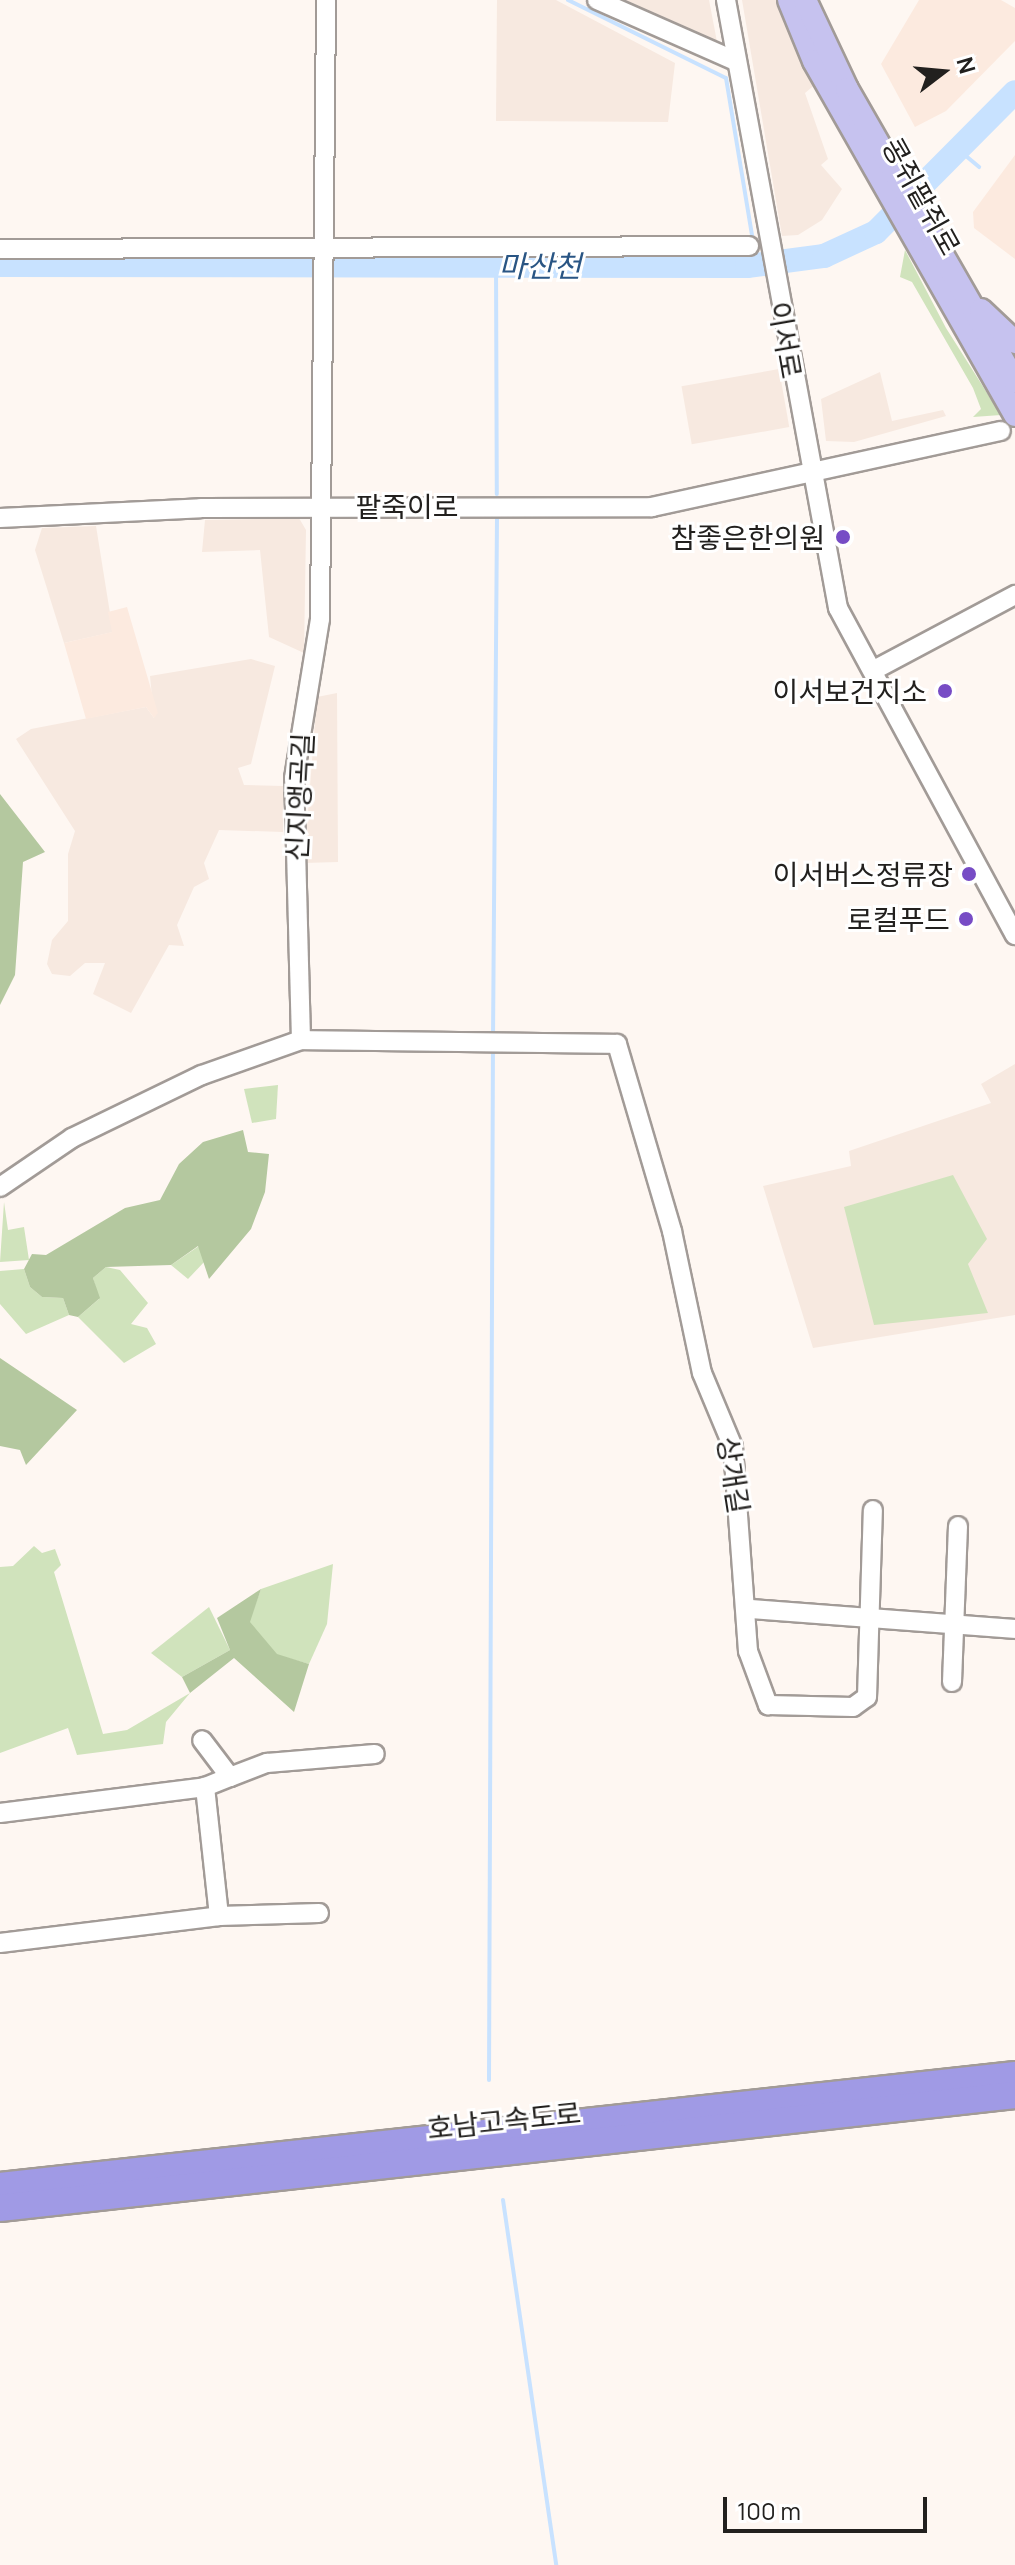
<!DOCTYPE html>
<html>
<head>
<meta charset="utf-8">
<style>
	body { margin:0 }
	#map { position:relative; width:1015px; height:2565px; overflow:hidden; background:#fef7f2; font-family:Manrope,"Noto Sans KR",sans-serif }
	div>[style] { position:absolute }
	[style*='--x'] { left:calc(var(--x)*1px); top:calc(var(--y)*1px); width:calc(var(--w)*1px); rotate:calc(var(--a)*1deg) }
	.built>* { inset:0; background:#f7e9e0; transform-origin:0 0 }
	.industrial>* { inset:0; background:#fceadf }
	.green>* { inset:0; background:#d0e3bc }
	.forest>* { inset:0; background:#b4c89f }
	.stream>* { height:4px; margin:-2px; padding:0 2px; transform-origin:2px; border-radius:2px; background:#c8e2ff }
	.river>* { height:24px; margin:-12px; padding:0 12px; transform-origin:12px; border-radius:12px; background:#c8e2ff }
	.roads { filter:drop-shadow(2px 0 #a29b97) drop-shadow(-2px 0 #a29b97) drop-shadow(0 2px #a29b97) drop-shadow(0 -2px #a29b97) }
	.minor>* { height:18px; margin:-9px; padding:0 9px; transform-origin:9px; border-radius:9px; background:#fff }
	.major>* { height:22px; margin:-11px; padding:0 11px; transform-origin:11px; border-radius:11px; background:#c6c2ef }
	.highway>* { height:26px; margin:-13px; padding:0 13px; transform-origin:13px; border-radius:13px; background:#a09ae5 }
	.dots>* { width:22px; height:22px; translate:-50% -50%; box-sizing:border-box; border:4px solid #fff; border-radius:50% }
	span { translate:-50% -50%; white-space:nowrap; text-align:center; line-height:1.15; -webkit-text-stroke:6px #fff; paint-order:stroke }
	.street-label { font-size:28px; color:#22201e }
	.poi-label { font-size:28px; color:#22201e }
	.right { translate:-100% -50%; text-align:right }
	.water-label { font-size:30px; color:#295584; font-style:italic }
	.north { position:absolute; left:903px; top:32px; width:80px; height:80px; -webkit-text-stroke:6px #fff; paint-order:stroke; rotate:74deg; font-size:22px; font-weight:700; line-height:32px; text-align:center; color:#22201e }
	.north::after { content:''; display:block; margin:auto; width:28px; height:36px; background:#22201e; clip-path:polygon(50% 0,100% 100%,50% 72%,0 100%) }
	.scale { position:absolute; left:723px; top:2497px; width:204px; height:36px; box-sizing:border-box; border:4px solid #22201e; border-top:0; padding-left:10px; font-size:24px; line-height:28px; white-space:nowrap; color:#22201e; -webkit-text-stroke:6px #fff; paint-order:stroke }
</style>
</head>
<body>
<div id="map">
	<div class="built">
		<i style="clip-path:polygon(497px 0,556px 0,675px 63px,668px 122px,496px 121px)"></i>
		<i style="clip-path:polygon(614px 0,709px 0,718px 47px)"></i>
		<i style="clip-path:polygon(742px 0,781px 0,817px 83px,805px 93px,828px 159px,821px 165px,842px 189px,822px 220px,798px 235px,782px 236px)"></i>
		<i style="left:779px;top:369px;width:59px;height:99px;rotate:80deg"></i>
		<i style="clip-path:polygon(880px 372px,892px 421px,943px 410px,946px 416px,854px 442px,826px 441px,821px 399px)"></i>
		<i style="clip-path:polygon(299px 518px,306px 530px,304px 653px,269px 637px,260px 550px,202px 552px,205px 520px)"></i>
		<i style="clip-path:polygon(96px 526px,113px 632px,64px 643px,35px 550px,42px 528px)"></i>
		<i style="clip-path:polygon(251px 659px,275px 666px,251px 764px,238px 768px,244px 785px,283px 786px,283px 832px,219px 830px,204px 863px,209px 879px,194px 887px,177px 925px,184px 946px,169px 945px,131px 1013px,93px 994px,105px 963px,85px 963px,70px 976px,52px 974px,47px 964px,52px 940px,68px 921px,68px 854px,75px 831px,16px 739px,31px 729px,146px 707px,154px 718px,150px 676px)"></i>
		<i style="clip-path:polygon(337px 693px,338px 862px,304px 863px,317px 697px)"></i>
		<i style="clip-path:polygon(1015px 1064px,1015px 1315px,813px 1348px,763px 1186px,851px 1166px,849px 1151px,991px 1103px,981px 1084px)"></i>
	</div>
	<div class="industrial">
		<i style="clip-path:polygon(919px 0,1001px 0,1015px 8px,1015px 41px,946px 111px,915px 127px,881px 64px)"></i>
		<i style="clip-path:polygon(1015px 155px,1015px 259px,974px 228px,973px 212px)"></i>
		<i style="clip-path:polygon(127px 607px,158px 713px,154px 718px,146px 707px,86px 719px,64px 643px,112px 632px,108px 612px)"></i>
	</div>
	<div class="green">
		<i style="clip-path:polygon(905px 250px,946px 328px,1001px 415px,973px 417px,981px 409px,973px 388px,912px 282px,900px 277px)"></i>
		<i style="clip-path:polygon(278px 1085px,276px 1119px,252px 1123px,244px 1089px)"></i>
		<i style="clip-path:polygon(953px 1175px,987px 1239px,968px 1264px,988px 1313px,874px 1325px,844px 1207px)"></i>
		<i style="clip-path:polygon(4px 1202px,8px 1230px,24px 1227px,29px 1260px,0 1262px)"></i>
		<i style="clip-path:polygon(199px 1246px,206px 1260px,188px 1279px,171px 1265px)"></i>
		<i style="clip-path:polygon(106px 1267px,120px 1270px,148px 1303px,131px 1324px,147px 1328px,156px 1344px,124px 1363px,78px 1317px,99px 1299px,93px 1278px)"></i>
		<i style="clip-path:polygon(24px 1269px,30px 1287px,42px 1297px,63px 1298px,69px 1315px,26px 1334px,0 1304px,0 1271px)"></i>
		<i style="clip-path:polygon(34px 1546px,42px 1553px,55px 1549px,61px 1565px,54px 1572px,103px 1734px,127px 1730px,190px 1693px,166px 1722px,163px 1744px,77px 1755px,68px 1728px,0 1753px,0 1567px,13px 1566px)"></i>
		<i style="clip-path:polygon(333px 1564px,327px 1624px,309px 1664px,277px 1655px,249px 1622px,261px 1589px)"></i>
		<i style="clip-path:polygon(209px 1607px,230px 1650px,182px 1677px,151px 1653px)"></i>
	</div>
	<div class="forest">
		<i style="clip-path:polygon(0 794px,45px 852px,23px 862px,15px 975px,0 1005px)"></i>
		<i style="clip-path:polygon(243px 1130px,248px 1152px,269px 1154px,265px 1192px,251px 1229px,209px 1279px,198px 1246px,171px 1265px,106px 1267px,93px 1278px,100px 1298px,78px 1317px,69px 1315px,63px 1298px,42px 1297px,30px 1287px,24px 1269px,32px 1254px,46px 1255px,125px 1208px,160px 1200px,179px 1164px,203px 1142px)"></i>
		<i style="clip-path:polygon(0 1358px,77px 1410px,26px 1465px,20px 1450px,0 1446px)"></i>
		<i style="clip-path:polygon(261px 1589px,250px 1622px,277px 1654px,309px 1664px,294px 1712px,234px 1658px,190px 1693px,182px 1677px,230px 1650px,217px 1618px)"></i>
	</div>
	<div class="stream">
		<i style="--x:568;--y:0;--w:176;--a:26.3"></i>
		<i style="--x:726;--y:78;--w:165;--a:80.6"></i>
		<i style="--x:960;--y:151;--w:25;--a:40"></i>
		<i style="--x:755;--y:249;--w:16;--a:83"></i>
		<i style="--x:496;--y:264;--w:230;--a:89.8"></i>
		<i style="--x:493;--y:1038;--w:519;--a:-89.56"></i>
		<i style="--x:489;--y:2080;--w:1034;--a:-89.78"></i>
		<i style="--x:503;--y:2200;--w:369;--a:81.7"></i>
	</div>
	<div class="river">
		<i style="--x:0;--y:265;--w:747;--a:0.08"></i>
		<i style="--x:747;--y:266;--w:78;--a:-7.4"></i>
		<i style="--x:824;--y:256;--w:57;--a:-24.8"></i>
		<i style="--x:876;--y:232;--w:197;--a:-45.2"></i>
	</div>
	<div class="roads">
		<div class="minor">
			<i style="--x:597;--y:0;--w:151;--a:23.8"></i>
			<i style="--x:726;--y:0;--w:618;--a:79.56"></i>
			<i style="--x:838;--y:608;--w:372;--a:61.6"></i>
			<i style="--x:0;--y:249;--w:749;--a:-0.23"></i>
			<i style="--x:0;--y:518;--w:201;--a:-2.8"></i>
			<i style="--x:201;--y:508;--w:451;--a:-0.1"></i>
			<i style="--x:652;--y:507;--w:357;--a:-12.3"></i>
			<i style="--x:874;--y:670;--w:160;--a:-28"></i>
			<i style="--x:301;--y:1040;--w:262;--a:-91.5"></i>
			<i style="--x:294;--y:778;--w:161;--a:-80.7"></i>
			<i style="--x:320;--y:619;--w:619;--a:-89.44"></i>
			<i style="--x:0;--y:1187;--w:87;--a:-34.2"></i>
			<i style="--x:72;--y:1138;--w:144;--a:-25.9"></i>
			<i style="--x:202;--y:1075;--w:105;--a:-19.5"></i>
			<i style="--x:301;--y:1040;--w:316;--a:0.7"></i>
			<i style="--x:617;--y:1044;--w:195;--a:73.6"></i>
			<i style="--x:672;--y:1231;--w:145;--a:78.1"></i>
			<i style="--x:702;--y:1373;--w:80;--a:67.3"></i>
			<i style="--x:733;--y:1447;--w:205;--a:85.8"></i>
			<i style="--x:748;--y:1651;--w:58;--a:69.7"></i>
			<i style="--x:768;--y:1705;--w:85;--a:1.3"></i>
			<i style="--x:853;--y:1707;--w:17;--a:-36"></i>
			<i style="--x:867;--y:1697;--w:187;--a:-88.2"></i>
			<i style="--x:750;--y:1609;--w:266;--a:4.3"></i>
			<i style="--x:952;--y:1682;--w:156;--a:-87.8"></i>
			<i style="--x:230;--y:1777;--w:40;--a:-21"></i>
			<i style="--x:267;--y:1763;--w:108;--a:-4.8"></i>
			<i style="--x:0;--y:1813;--w:207;--a:-7.2"></i>
			<i style="--x:205;--y:1787;--w:27;--a:-22"></i>
			<i style="--x:230;--y:1777;--w:46;--a:-127.1"></i>
			<i style="--x:219;--y:1916;--w:100;--a:-1.7"></i>
			<i style="--x:0;--y:1943;--w:221;--a:-7"></i>
			<i style="--x:219;--y:1916;--w:130;--a:-96.2"></i>
		</div>
		<div class="major">
			<i style="--x:789;--y:0;--w:66;--a:67.7"></i>
			<i style="--x:814;--y:61;--w:407;--a:60.4"></i>
			<i style="--x:805;--y:0;--w:98;--a:64.7"></i>
			<i style="--x:847;--y:89;--w:337;--a:60.1"></i>
			<i style="--x:981;--y:310;--w:47;--a:43.3"></i>
		</div>
		<div class="highway">
			<i style="--x:0;--y:2186;--w:1021;--a:-6.24"></i>
			<i style="--x:0;--y:2208;--w:1021;--a:-6.35"></i>
		</div>
	</div>
	<div class="dots">
		<i style="left:843px;top:537px;background:#774cc5"></i>
		<i style="left:945px;top:691px;background:#774cc5"></i>
		<i style="left:969px;top:874px;background:#774cc5"></i>
		<i style="left:966px;top:919px;background:#774cc5"></i>
	</div>
	<div class="street-label">
		<span style="left:922px;top:196px;rotate:61deg">콩쥐팥쥐로</span>
		<span style="left:786px;top:340px;rotate:80deg">이서로</span>
		<span style="left:407px;top:506px">팥죽이로</span>
		<span style="left:299px;top:797px;rotate:-87deg">신지앵곡길</span>
		<span style="left:734px;top:1475px;rotate:81deg">상개길</span>
		<span style="left:504px;top:2120px;rotate:-6deg">호남고속도로</span>
	</div>
	<div class="poi-label">
		<span class="right" style="left:825px;top:537px">참좋은한의원</span>
		<span class="right" style="left:927px;top:691px">이서보건지소</span>
		<span class="right" style="left:953px;top:874px">이서버스정류장</span>
		<span class="right" style="left:950px;top:919px">로컬푸드</span>
	</div>
	<div class="water-label">
		<span style="left:540px;top:266px">마산천</span>
	</div>
	<div class="north">N</div>
	<div class="scale">100 m</div>
</div>
</body>
</html>
